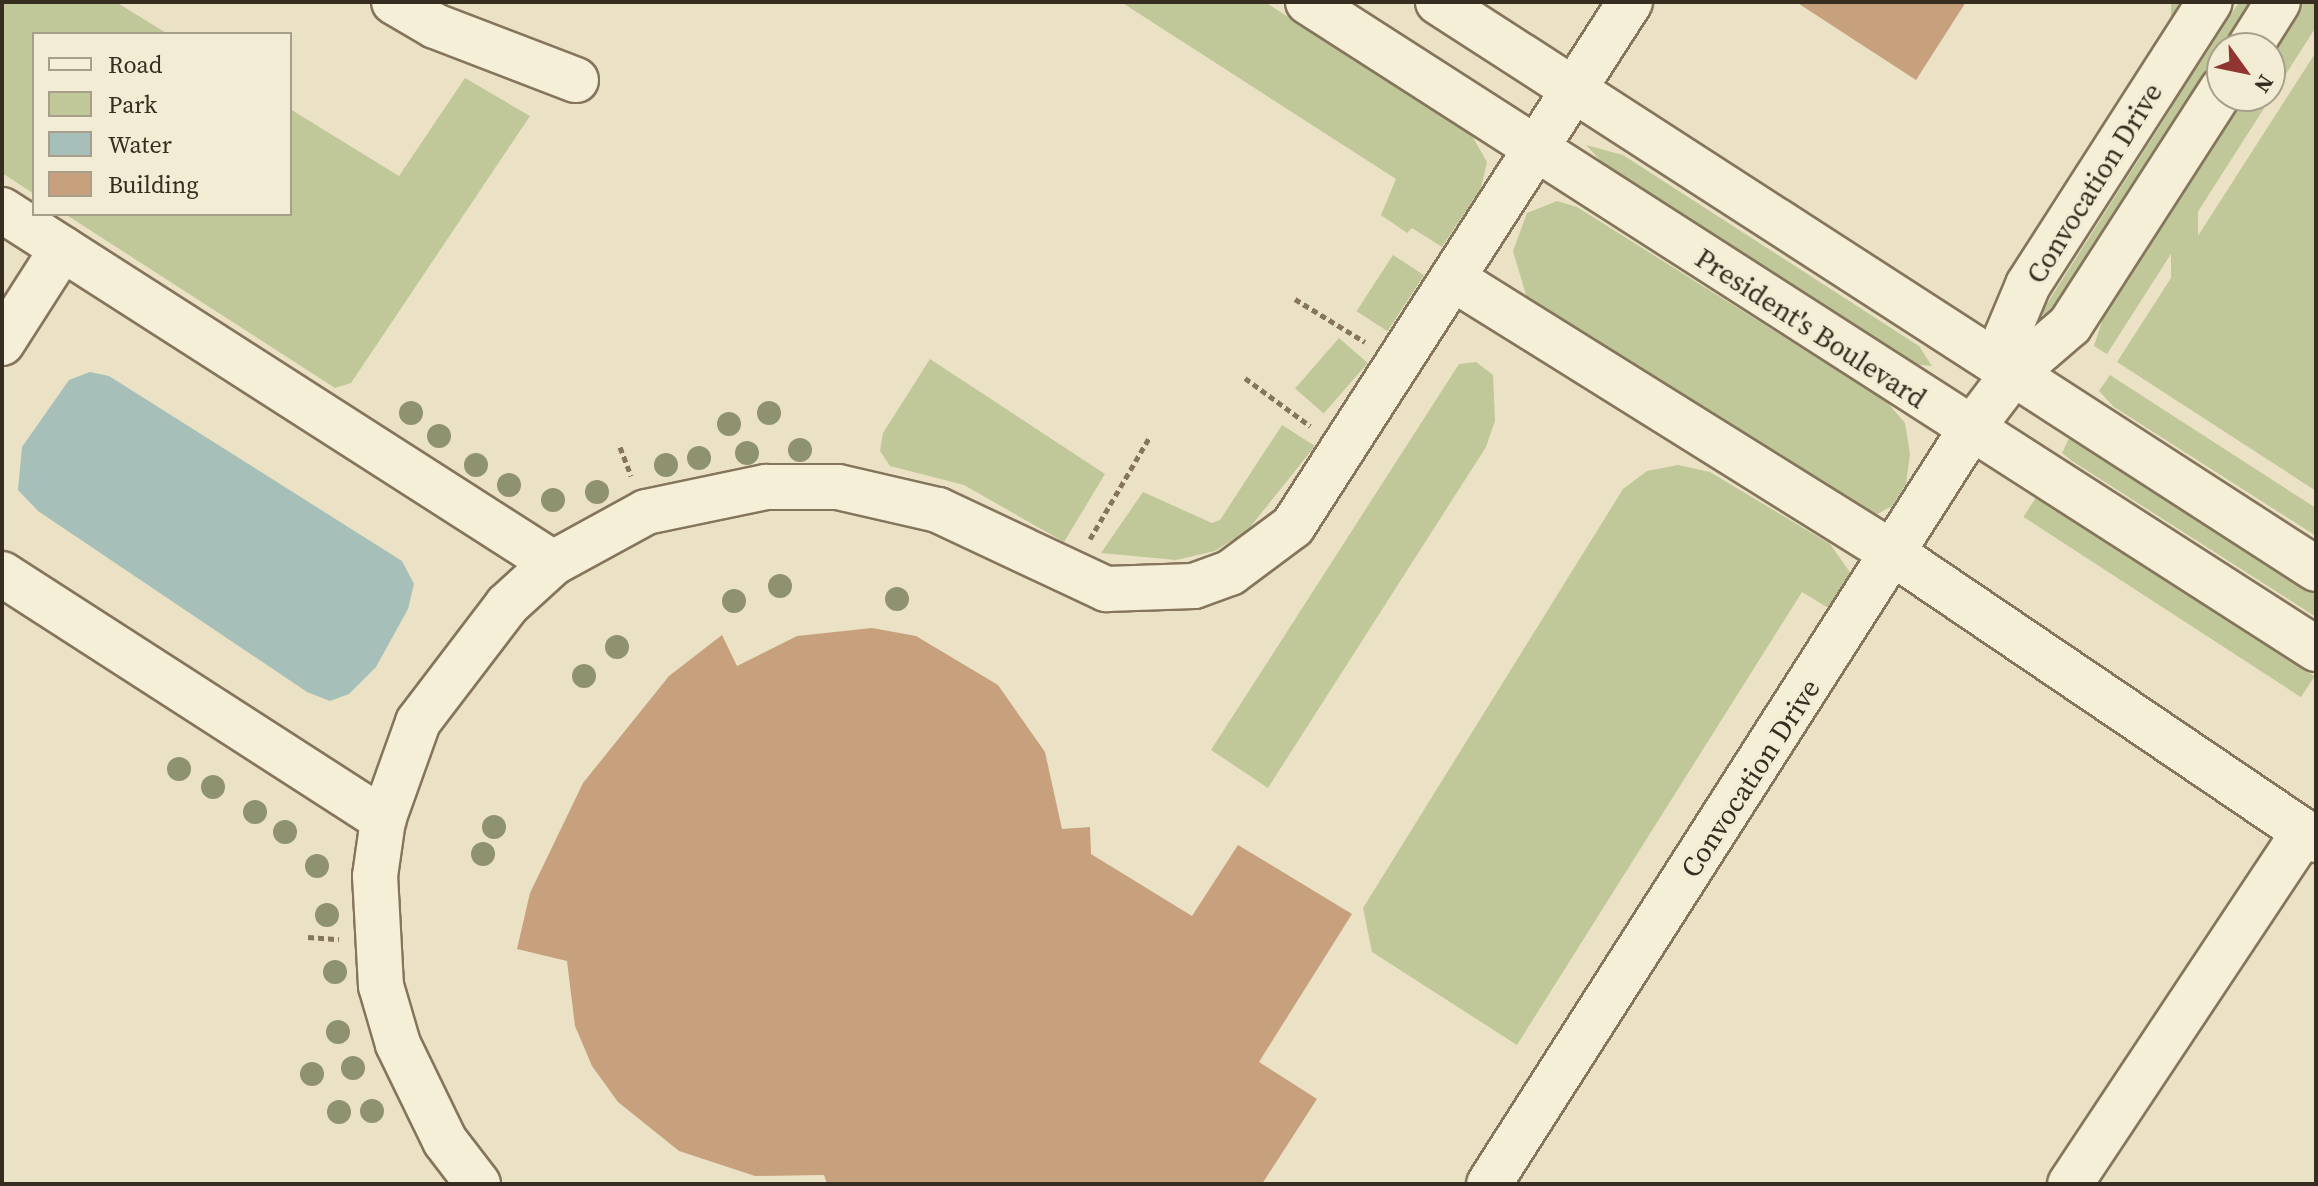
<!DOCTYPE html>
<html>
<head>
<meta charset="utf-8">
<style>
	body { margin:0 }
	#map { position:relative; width:2318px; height:1186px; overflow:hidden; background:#ebe2c5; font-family:"Source Serif 4",serif }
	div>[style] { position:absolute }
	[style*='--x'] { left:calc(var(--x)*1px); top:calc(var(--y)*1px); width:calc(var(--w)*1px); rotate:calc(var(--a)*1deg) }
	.green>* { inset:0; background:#c0c899; transform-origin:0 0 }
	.water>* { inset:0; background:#a6bfb9 }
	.building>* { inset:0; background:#c7a17d }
	.path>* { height:5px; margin-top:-2.5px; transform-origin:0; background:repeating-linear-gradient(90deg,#85755c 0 6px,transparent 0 10px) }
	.roads { filter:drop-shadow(2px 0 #85755c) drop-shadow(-2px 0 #85755c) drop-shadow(0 2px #85755c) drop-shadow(0 -2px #85755c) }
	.minor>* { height:44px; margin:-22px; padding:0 22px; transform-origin:22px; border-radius:22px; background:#f6efd7 }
	.trees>* { width:24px; height:24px; margin:-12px; border-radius:50%; background:#8f926e }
	span { translate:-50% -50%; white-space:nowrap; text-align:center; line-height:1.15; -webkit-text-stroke:6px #f3ecd4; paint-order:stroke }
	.street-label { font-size:28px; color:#362c1f }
	.frame { position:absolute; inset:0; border:4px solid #362c1f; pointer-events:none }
	.legend { position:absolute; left:32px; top:32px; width:260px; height:184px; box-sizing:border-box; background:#f3ecd4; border:2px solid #a79f8c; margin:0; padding:10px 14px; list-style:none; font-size:24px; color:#362c1f }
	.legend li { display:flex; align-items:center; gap:16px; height:40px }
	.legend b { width:40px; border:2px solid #a79f8c }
	.north { position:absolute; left:2206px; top:32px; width:80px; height:80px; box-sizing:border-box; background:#f3ecd4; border:2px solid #a79f8c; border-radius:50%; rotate:123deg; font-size:22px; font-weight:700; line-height:32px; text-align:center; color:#362c1f }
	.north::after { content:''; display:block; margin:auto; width:28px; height:36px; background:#903630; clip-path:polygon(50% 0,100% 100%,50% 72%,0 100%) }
</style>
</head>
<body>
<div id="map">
	<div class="green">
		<i style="clip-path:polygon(2px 2px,116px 2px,168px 34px,34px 34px,34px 194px,2px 173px)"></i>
		<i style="clip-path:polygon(1121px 2px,1265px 2px,1471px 134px,1487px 162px,1481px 188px,1442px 247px,1412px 228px,1407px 233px,1381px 215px,1396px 179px)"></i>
		<i style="left:2171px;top:2px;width:27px;height:333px"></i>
		<i style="clip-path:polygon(2239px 2px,2263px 2px,2233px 48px,2222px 48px,2222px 66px,2056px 322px,2041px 313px)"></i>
		<i style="clip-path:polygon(2304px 2px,2316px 2px,2316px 27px,2107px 354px,2094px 346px,2104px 315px,2244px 96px,2270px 96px,2270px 55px)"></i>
		<i style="clip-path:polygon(2316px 52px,2316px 491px,2117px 362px)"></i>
		<i style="clip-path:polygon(465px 78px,530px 116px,351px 383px,335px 388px,65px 214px,290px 214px,290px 109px,399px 176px)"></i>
		<i style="clip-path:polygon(1586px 145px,1623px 155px,1919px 346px,1932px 366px,1911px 364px,1617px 178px)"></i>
		<i style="clip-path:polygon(1557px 201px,1577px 207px,1886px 401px,1905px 423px,1910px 454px,1906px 484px,1892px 506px,1872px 517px,1547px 319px,1527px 298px,1513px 251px,1527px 213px)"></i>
		<i style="left:1393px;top:255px;width:37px;height:67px;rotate:33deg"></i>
		<i style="left:1339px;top:338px;width:38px;height:67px;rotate:41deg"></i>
		<i style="clip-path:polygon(930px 359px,1105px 474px,1064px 542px,964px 485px,890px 466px,880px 451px,883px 433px)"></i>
		<i style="clip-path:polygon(1476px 362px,1493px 375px,1495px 421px,1486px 447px,1268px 788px,1211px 750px,1459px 364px)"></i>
		<i style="clip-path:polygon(2110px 375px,2316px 508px,2316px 536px,2114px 407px,2099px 391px)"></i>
		<i style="clip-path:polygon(1282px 425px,1315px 446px,1247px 531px,1215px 551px,1176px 560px,1101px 553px,1143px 492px,1212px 523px,1220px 520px)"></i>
		<i style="clip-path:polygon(2070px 436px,2316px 590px,2316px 617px,2072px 461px,2062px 453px)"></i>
		<i style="clip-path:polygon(1678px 465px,1710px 472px,1830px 544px,1852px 575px,1830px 609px,1802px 592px,1517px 1045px,1372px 952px,1363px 908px,1623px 489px,1647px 471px)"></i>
		<i style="left:2037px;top:496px;width:331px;height:25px;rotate:33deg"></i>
	</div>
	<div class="water">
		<i style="clip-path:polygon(90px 372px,109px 376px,402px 561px,414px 584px,408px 609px,376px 667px,349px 694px,330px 701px,307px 692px,38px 511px,18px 490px,22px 447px,69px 380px)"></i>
	</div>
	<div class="building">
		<i style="clip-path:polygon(1796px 2px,1966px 2px,1916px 80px)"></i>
		<i style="clip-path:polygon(872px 628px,916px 636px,998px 685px,1045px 752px,1062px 829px,1090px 827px,1091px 854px,1192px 916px,1238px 845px,1352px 914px,1259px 1062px,1317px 1099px,1262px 1184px,827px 1184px,824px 1175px,755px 1176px,679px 1151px,618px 1102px,592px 1066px,575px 1026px,567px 961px,517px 949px,530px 893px,583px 783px,669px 676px,722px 635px,737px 666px,797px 636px)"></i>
	</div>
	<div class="path">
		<i style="--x:1295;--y:299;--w:82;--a:31.6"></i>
		<i style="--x:1245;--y:378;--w:81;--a:36.4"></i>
		<i style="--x:620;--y:447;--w:31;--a:69"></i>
		<i style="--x:1090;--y:539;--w:117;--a:-59.7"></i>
		<i style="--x:308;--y:937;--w:31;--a:4"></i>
	</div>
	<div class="roads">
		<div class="minor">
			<i style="--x:394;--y:2;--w:48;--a:30.3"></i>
			<i style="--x:435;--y:26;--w:151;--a:21"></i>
			<i style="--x:1308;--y:2;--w:1198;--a:32.69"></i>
			<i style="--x:1438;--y:2;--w:1045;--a:32.85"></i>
			<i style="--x:2249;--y:48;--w:54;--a:-57.8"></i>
			<i style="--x:2;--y:210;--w:654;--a:32.65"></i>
			<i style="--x:1455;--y:280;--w:517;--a:31.97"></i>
			<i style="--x:1894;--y:554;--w:510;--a:34.13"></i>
			<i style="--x:2;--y:343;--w:112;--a:-57.4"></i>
			<i style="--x:2013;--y:374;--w:39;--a:-99"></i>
			<i style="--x:2007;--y:335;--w:54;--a:-67.2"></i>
			<i style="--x:2028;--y:285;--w:336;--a:-57.3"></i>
			<i style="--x:2;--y:574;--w:454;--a:32.8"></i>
			<i style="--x:478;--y:1184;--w:54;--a:-127.5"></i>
			<i style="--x:445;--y:1141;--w:108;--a:-115.9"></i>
			<i style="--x:398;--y:1044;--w:60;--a:-106.3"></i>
			<i style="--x:381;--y:986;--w:110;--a:-93.1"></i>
			<i style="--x:375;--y:876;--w:57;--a:-81.9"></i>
			<i style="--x:383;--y:820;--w:104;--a:-70.3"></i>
			<i style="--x:418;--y:722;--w:147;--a:-52.7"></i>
			<i style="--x:507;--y:605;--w:62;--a:-42.4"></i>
			<i style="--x:553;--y:563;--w:106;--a:-28.7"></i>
			<i style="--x:646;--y:512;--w:123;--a:-11.8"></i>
			<i style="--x:766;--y:487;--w:72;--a:0"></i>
			<i style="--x:838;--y:487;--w:103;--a:13"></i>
			<i style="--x:938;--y:510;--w:186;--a:25.2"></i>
			<i style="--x:1106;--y:589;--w:88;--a:-2"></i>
			<i style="--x:1194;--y:586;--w:38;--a:-20"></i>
			<i style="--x:1230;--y:573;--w:79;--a:-36.7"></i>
			<i style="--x:1293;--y:526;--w:623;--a:-57.25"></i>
			<i style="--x:1489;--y:1184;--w:892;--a:-57.45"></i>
			<i style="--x:1969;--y:432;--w:73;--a:-52.8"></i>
			<i style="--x:2013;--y:374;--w:75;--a:-40.7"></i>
			<i style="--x:2070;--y:325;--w:281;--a:-57.2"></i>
			<i style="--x:2070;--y:1184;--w:423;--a:-56.4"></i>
		</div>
	</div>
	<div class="trees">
		<i style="left:411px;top:413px"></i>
		<i style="left:769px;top:413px"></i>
		<i style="left:729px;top:424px"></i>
		<i style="left:439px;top:436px"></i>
		<i style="left:800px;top:450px"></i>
		<i style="left:747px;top:453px"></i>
		<i style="left:699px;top:458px"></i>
		<i style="left:476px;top:465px"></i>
		<i style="left:666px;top:465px"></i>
		<i style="left:509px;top:485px"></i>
		<i style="left:597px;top:492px"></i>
		<i style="left:553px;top:500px"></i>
		<i style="left:780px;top:586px"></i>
		<i style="left:897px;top:599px"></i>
		<i style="left:734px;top:601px"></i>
		<i style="left:617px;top:647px"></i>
		<i style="left:584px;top:676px"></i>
		<i style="left:179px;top:769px"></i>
		<i style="left:213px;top:787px"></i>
		<i style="left:255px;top:812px"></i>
		<i style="left:494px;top:827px"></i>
		<i style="left:285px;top:832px"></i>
		<i style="left:483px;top:854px"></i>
		<i style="left:317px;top:866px"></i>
		<i style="left:327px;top:915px"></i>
		<i style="left:335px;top:972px"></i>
		<i style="left:338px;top:1032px"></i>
		<i style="left:353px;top:1068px"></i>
		<i style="left:312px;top:1074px"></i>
		<i style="left:372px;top:1111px"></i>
		<i style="left:339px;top:1112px"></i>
	</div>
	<div class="street-label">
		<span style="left:2094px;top:183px;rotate:-58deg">Convocation Drive</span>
		<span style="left:1811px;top:328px;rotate:33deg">President's Boulevard</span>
		<span style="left:1750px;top:778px;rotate:-57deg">Convocation Drive</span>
	</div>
	<div class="frame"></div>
	<ul class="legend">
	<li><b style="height:10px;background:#f6efd7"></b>Road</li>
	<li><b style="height:22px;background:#c0c899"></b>Park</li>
	<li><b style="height:22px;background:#a6bfb9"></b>Water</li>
	<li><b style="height:22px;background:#c7a17d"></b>Building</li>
	</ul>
	<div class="north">N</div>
</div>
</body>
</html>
